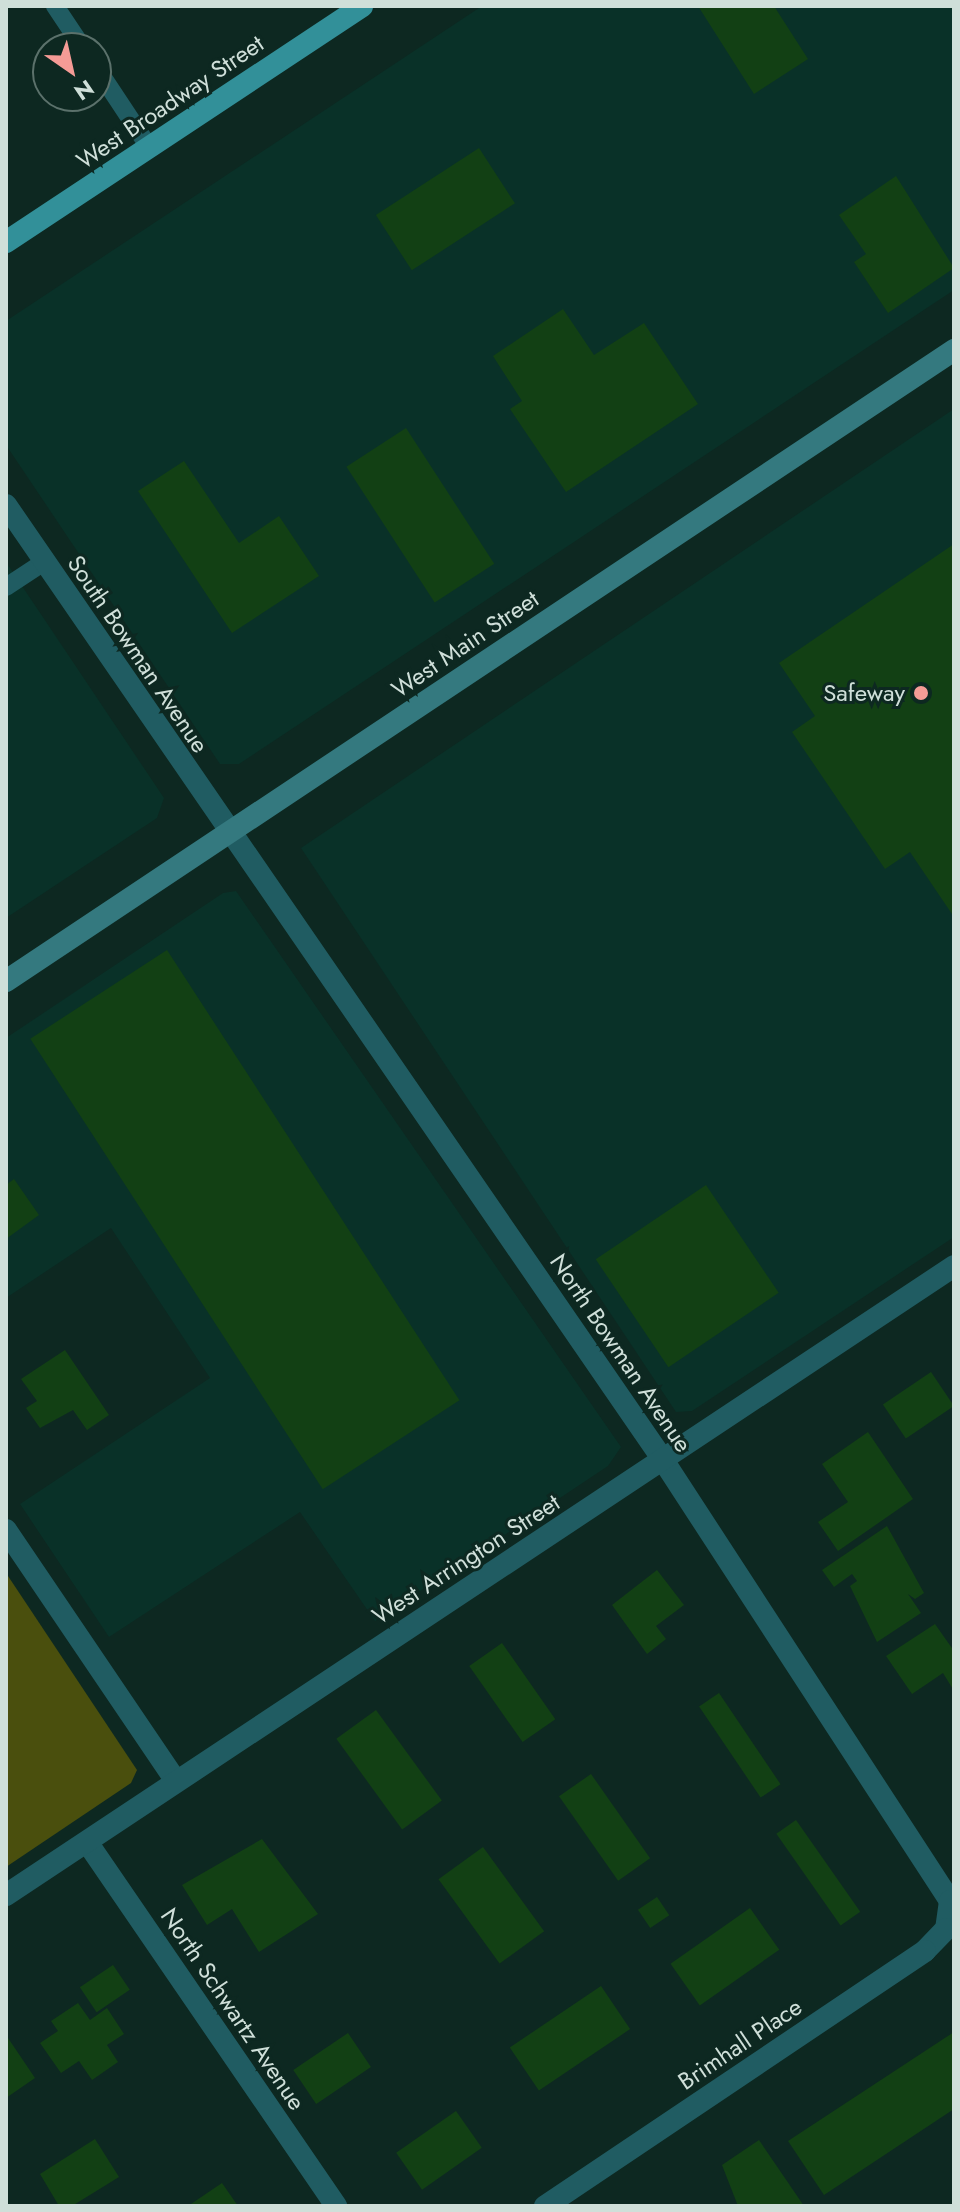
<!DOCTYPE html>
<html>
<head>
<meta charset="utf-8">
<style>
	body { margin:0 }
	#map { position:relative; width:960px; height:2212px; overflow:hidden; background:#0d2821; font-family:Jost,sans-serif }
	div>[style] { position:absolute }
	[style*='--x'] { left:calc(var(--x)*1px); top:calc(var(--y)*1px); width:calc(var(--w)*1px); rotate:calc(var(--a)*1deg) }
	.built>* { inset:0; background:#093128 }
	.green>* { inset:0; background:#4a4f0d }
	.building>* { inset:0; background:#124014; transform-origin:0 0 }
	.service>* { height:18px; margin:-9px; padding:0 9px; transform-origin:9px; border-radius:9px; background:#205c62 }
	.minor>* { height:22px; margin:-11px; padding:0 11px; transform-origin:11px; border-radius:11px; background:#205c62 }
	.tertiary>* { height:22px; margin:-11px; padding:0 11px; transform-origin:11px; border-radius:11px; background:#205c62 }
	.secondary>* { height:22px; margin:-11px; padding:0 11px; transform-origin:11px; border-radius:11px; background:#34797f }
	.primary>* { height:22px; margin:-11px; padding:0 11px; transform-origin:11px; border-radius:11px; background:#329099 }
	.dots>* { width:22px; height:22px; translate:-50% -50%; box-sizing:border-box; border:4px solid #0d2821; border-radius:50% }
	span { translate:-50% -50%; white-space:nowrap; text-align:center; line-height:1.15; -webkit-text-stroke:6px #0d2821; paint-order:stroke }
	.street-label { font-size:24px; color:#cfdfd9 }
	.poi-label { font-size:24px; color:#cfdfd9 }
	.right { translate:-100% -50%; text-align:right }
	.frame { position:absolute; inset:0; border:8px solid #cfdfd9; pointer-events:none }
	.north { position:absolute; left:32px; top:32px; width:80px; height:80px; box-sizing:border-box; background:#0d2821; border:2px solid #5b716b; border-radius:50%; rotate:146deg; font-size:22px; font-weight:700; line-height:32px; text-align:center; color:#cfdfd9 }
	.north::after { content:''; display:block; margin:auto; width:28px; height:36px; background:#f59b96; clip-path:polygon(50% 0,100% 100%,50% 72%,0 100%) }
</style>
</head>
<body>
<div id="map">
	<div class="built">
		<i style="clip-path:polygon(482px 6px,954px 6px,954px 290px,239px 764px,220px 764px,6px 445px,6px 321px)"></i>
		<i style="clip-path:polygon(954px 409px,954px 1237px,692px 1411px,676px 1412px,301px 848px)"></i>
		<i style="clip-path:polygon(6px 562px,164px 798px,157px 818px,6px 918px)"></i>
		<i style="clip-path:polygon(236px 891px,621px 1447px,608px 1466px,375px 1621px,300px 1512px,109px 1637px,20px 1504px,210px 1378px,111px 1228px,6px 1298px,6px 1038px,223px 893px)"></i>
	</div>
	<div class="green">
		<i style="clip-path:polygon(6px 1573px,137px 1770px,131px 1783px,6px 1867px)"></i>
	</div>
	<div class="building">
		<i style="clip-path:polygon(698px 6px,774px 6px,808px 59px,754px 94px)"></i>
		<i style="left:479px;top:148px;width:66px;height:123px;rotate:57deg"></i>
		<i style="clip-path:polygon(896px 176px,954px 268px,888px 313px,854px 262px,866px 254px,839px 215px)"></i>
		<i style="clip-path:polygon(563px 309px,594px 355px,644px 323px,698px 404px,566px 492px,510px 409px,522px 401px,493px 356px)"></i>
		<i style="left:406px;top:428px;width:162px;height:71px;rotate:57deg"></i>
		<i style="clip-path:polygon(184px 461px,239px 543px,279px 516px,319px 576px,232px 633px,138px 491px)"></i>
		<i style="clip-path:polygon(954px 544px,954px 917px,910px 852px,885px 869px,792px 732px,815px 716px,779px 663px)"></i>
		<i style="left:167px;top:950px;width:537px;height:163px;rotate:57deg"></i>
		<i style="clip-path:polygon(14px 1179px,39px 1215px,6px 1239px,6px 1185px)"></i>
		<i style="left:706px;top:1185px;width:130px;height:133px;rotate:56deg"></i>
		<i style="clip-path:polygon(65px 1350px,109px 1415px,87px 1430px,73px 1410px,40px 1428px,26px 1408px,37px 1401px,21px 1379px)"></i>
		<i style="left:931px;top:1372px;width:41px;height:58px;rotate:56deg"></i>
		<i style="clip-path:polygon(868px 1432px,913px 1499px,838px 1551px,818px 1522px,848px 1502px,822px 1464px)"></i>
		<i style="clip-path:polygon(887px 1526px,924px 1593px,915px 1599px,908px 1594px,921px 1613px,877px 1642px,850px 1586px,857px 1581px,852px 1574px,834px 1587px,822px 1570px)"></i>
		<i style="clip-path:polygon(657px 1570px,684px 1605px,656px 1626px,666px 1639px,647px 1654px,612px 1605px)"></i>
		<i style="clip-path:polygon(935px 1624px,954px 1651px,954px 1691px,943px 1673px,912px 1694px,886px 1656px)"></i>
		<i style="left:502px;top:1643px;width:93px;height:40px;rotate:55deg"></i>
		<i style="left:719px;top:1693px;width:110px;height:24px;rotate:56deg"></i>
		<i style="left:376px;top:1710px;width:112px;height:49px;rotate:54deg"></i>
		<i style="left:591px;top:1774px;width:103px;height:39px;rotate:55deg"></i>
		<i style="left:796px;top:1820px;width:112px;height:24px;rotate:55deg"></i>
		<i style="clip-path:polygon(262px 1839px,318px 1914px,259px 1952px,232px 1909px,207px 1925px,182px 1885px)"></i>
		<i style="left:483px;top:1847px;width:104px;height:55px;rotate:54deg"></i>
		<i style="left:657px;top:1897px;width:22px;height:23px;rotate:56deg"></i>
		<i style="left:750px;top:1908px;width:51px;height:97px;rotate:55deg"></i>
		<i style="left:113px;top:1965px;width:30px;height:40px;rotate:56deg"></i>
		<i style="left:601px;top:1986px;width:52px;height:110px;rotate:56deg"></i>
		<i style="clip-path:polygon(78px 2003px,90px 2020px,107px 2008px,124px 2034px,107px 2045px,118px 2062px,92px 2080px,79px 2061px,61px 2073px,40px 2043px,58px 2031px,51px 2021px)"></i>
		<i style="clip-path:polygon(954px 2032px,954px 2109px,824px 2195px,788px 2141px)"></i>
		<i style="left:348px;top:2033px;width:41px;height:66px;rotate:56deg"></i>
		<i style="clip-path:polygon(6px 2035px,35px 2078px,6px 2098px)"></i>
		<i style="left:456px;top:2111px;width:45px;height:73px;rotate:55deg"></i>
		<i style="clip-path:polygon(95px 2139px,119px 2177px,72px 2206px,59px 2206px,40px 2174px)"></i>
		<i style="clip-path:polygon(759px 2140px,804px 2206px,738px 2206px,722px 2165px)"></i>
		<i style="clip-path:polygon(222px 2183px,238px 2206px,188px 2206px)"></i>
	</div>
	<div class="service">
		<i style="--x:55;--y:6;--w:50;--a:56.3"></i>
		<i style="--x:96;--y:67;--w:96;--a:56.5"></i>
		<i style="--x:6;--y:587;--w:45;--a:-33.3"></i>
	</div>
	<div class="minor">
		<i style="--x:6;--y:505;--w:1159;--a:55.47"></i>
		<i style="--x:663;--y:1460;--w:526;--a:56.94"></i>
		<i style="--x:950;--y:1901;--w:28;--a:98"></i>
		<i style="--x:946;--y:1929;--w:30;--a:134"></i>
		<i style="--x:925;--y:1951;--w:458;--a:146.1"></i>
		<i style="--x:87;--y:1842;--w:441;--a:55.6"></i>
	</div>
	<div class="tertiary">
		<i style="--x:6;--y:1530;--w:303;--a:55.9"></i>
		<i style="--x:6;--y:1895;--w:1138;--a:-33.56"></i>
	</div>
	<div class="secondary">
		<i style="--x:6;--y:981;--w:1139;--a:-33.65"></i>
	</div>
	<div class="primary">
		<i style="--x:6;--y:242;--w:427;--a:-33.5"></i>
	</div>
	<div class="dots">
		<i style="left:921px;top:693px;background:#f59b96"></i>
	</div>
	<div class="street-label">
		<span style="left:170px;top:102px;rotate:-34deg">West Broadway Street</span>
		<span style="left:465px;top:644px;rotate:-34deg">West Main Street</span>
		<span style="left:138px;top:654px;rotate:56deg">South Bowman Avenue</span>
		<span style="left:621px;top:1353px;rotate:56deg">North Bowman Avenue</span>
		<span style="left:466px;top:1559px;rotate:-33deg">West Arrington Street</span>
		<span style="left:233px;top:2009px;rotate:56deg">North Schwartz Avenue</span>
		<span style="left:740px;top:2044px;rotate:-34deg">Brimhall Place</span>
	</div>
	<div class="poi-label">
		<span class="right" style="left:905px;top:693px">Safeway</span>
	</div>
	<div class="frame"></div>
	<div class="north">N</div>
</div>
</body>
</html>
